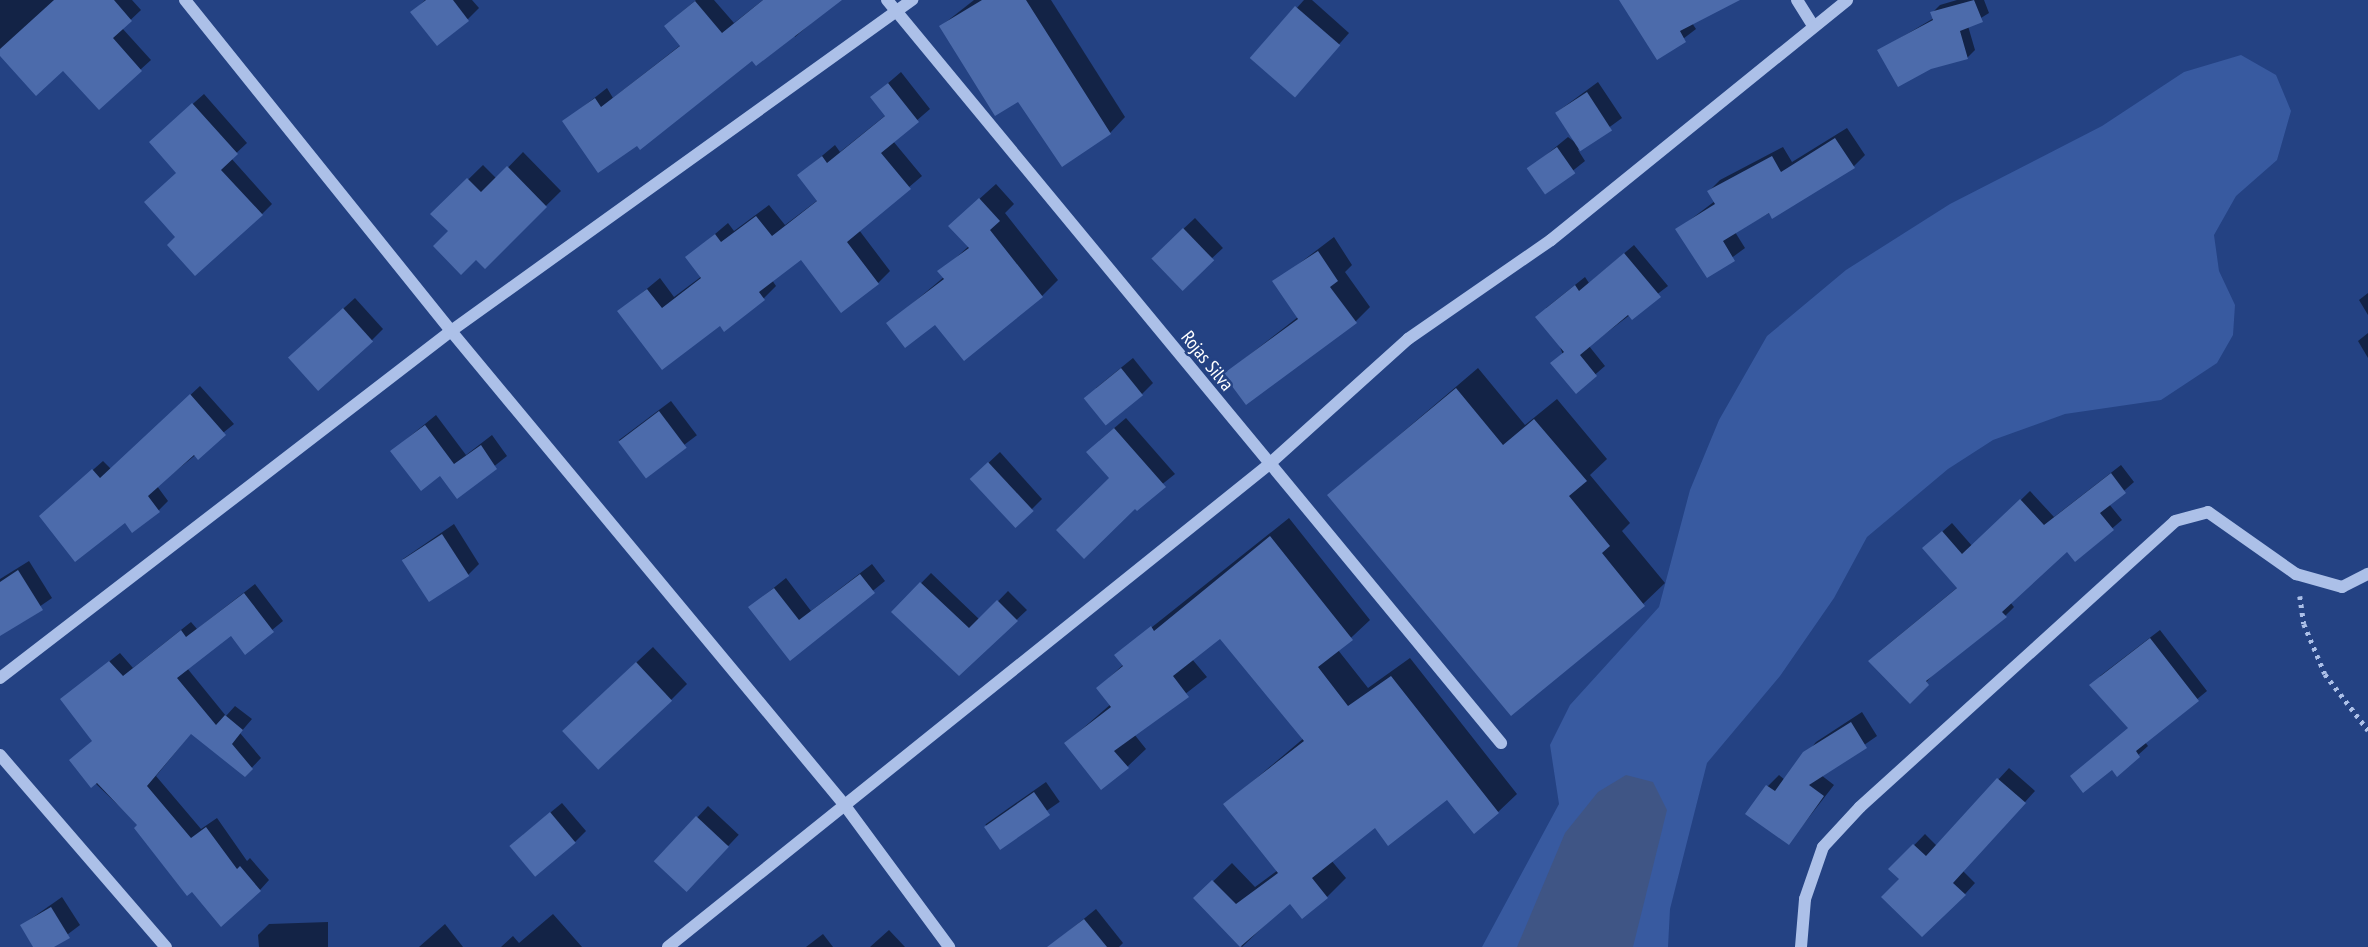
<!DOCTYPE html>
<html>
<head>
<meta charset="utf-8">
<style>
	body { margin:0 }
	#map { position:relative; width:2368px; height:947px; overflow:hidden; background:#244283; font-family:"PT Sans Narrow",sans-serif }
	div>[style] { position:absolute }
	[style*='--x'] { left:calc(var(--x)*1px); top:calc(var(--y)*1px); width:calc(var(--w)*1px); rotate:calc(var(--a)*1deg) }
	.green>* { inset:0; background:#385aa0 }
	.water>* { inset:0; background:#3f5585 }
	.shadow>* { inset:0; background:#0007; transform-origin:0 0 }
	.building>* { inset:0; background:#4c6bab; transform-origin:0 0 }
	.path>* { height:4.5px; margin-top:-2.25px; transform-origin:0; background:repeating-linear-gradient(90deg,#acc0e8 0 3.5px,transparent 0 8.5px) }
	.minor>* { height:12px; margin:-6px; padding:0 6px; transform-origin:6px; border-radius:6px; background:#acc0e8 }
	span { translate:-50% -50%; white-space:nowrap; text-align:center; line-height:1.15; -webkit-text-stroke:5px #244283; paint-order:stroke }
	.street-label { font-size:19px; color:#fff }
</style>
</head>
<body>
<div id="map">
	<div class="green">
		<i style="clip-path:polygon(2241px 55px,2276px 75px,2291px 111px,2277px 160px,2236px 196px,2214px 235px,2219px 271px,2235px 305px,2233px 335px,2217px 363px,2161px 400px,2065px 414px,1993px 440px,1948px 469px,1867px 537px,1834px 598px,1780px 676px,1707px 763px,1670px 909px,1668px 947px,1482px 947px,1559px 804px,1550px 745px,1570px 705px,1659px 607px,1690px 490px,1719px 420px,1767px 336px,1846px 270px,1950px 204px,2102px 126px,2184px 72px)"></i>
	</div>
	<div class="water">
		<i style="clip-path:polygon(1626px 775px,1653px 782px,1667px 810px,1633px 947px,1517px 947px,1565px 833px,1598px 792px)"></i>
	</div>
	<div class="shadow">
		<i style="clip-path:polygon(0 0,132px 0,141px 10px,122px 28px,151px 60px,99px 107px,63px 68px,0 54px)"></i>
		<i style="clip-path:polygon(425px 0,472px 0,479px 8px,468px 19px,413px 12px)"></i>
		<i style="clip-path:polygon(696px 0,714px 0,734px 23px,763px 0,838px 0,795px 37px,793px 34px,752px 59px,637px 143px,565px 121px,607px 88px,613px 98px,682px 44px,678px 15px)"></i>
		<i style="clip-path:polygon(974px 0,1051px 0,1125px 117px,1110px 133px,941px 26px)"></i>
		<i style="clip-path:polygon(1304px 0,1312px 0,1349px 33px,1304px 84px,1252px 58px)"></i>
		<i style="clip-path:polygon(1623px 0,1732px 0,1692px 23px,1696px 29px,1658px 58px)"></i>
		<i style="clip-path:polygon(1957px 0,1984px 0,1989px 13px,1968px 26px,1975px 50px,1967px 58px,1880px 50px,1934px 18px,1932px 13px,1940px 5px)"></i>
		<i style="clip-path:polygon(901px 72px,930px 109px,893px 141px,922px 176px,859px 230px,890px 271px,878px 283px,801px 258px,772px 280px,776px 286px,764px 298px,724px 329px,720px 324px,620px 311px,660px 278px,674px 297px,702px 276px,688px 257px,728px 223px,734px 231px,769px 205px,785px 225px,818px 200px,799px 175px,835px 145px,840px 152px,886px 115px,872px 97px)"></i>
		<i style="clip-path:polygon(1598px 82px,1622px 118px,1578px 150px,1585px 161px,1546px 192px,1529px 169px,1568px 137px,1576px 143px,1557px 112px)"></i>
		<i style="clip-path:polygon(204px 94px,247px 143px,231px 158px,272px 204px,262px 214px,177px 237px,178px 173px,161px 132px)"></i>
		<i style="clip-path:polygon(1847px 128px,1865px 155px,1854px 166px,1735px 232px,1745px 248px,1707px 276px,1678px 229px,1715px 201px,1709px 191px,1720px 180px,1783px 147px,1792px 162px)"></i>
		<i style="clip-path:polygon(523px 152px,561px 191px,485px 266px,433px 214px,483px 165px,497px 179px)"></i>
		<i style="clip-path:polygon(996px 184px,1014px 204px,1005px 213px,1058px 280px,1042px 296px,935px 323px,889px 323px,944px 277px,940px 272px,969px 246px,967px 210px)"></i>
		<i style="left:1195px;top:218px;width:41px;height:58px;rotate:47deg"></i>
		<i style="clip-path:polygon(1334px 237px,1352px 265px,1345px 272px,1370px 307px,1355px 322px,1225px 374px,1298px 317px,1275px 282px)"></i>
		<i style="clip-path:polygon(1634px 245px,1668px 286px,1589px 346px,1605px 366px,1576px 391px,1546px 308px,1585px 277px,1589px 283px)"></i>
		<i style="clip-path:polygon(2368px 293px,2368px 315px,2359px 300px)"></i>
		<i style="clip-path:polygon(355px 298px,383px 329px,372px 340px,302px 346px)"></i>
		<i style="clip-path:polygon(2368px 333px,2368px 358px,2358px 341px)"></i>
		<i style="clip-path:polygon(1133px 358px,1153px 383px,1142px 394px,1096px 388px)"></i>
		<i style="clip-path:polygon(1478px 368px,1525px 425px,1557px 399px,1607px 459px,1590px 475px,1630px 523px,1622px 531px,1665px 583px,1643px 604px,1329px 495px)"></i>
		<i style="clip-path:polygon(200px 386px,234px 424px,157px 486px,168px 501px,159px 510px,125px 521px,51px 507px,103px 461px,111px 469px)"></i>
		<i style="left:671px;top:401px;width:43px;height:65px;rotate:53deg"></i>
		<i style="clip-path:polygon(436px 415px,466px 455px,492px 435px,507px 456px,457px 496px,441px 474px,392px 451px)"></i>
		<i style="clip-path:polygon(1126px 418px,1175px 474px,1135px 506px,1111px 478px,1099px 441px)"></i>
		<i style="clip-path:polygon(1000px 452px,1042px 499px,1031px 510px,983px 468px)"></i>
		<i style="clip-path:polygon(2121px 465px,2134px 482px,2109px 504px,2122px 520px,2075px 560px,2067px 550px,2010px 602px,2014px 607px,2005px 616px,1935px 672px,1910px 701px,1879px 652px,1958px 587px,1934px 539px,1952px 523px,1973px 547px,2030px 491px,2054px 517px)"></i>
		<i style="clip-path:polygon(1289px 518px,1370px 620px,1338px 650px,1368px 688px,1410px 658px,1517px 794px,1498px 812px,1448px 797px,1375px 826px,1331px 860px,1346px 878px,1327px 897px,1302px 917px,1290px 901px,1242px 947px,1196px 898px,1232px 863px,1255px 887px,1278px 870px,1226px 804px,1304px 738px,1221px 636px,1192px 659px,1207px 677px,1134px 734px,1146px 749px,1127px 767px,1066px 743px,1111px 704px,1098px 688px,1124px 664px,1117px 655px)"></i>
		<i style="clip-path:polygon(454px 524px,479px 564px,468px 575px,403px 559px)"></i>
		<i style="clip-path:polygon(29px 561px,52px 598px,0 634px,0 579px)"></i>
		<i style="clip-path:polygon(872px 564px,885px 581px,790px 658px,750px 607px,786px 578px,811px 611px)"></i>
		<i style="clip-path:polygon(931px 573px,980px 620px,1008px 591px,1027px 610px,959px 674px,893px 612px)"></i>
		<i style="clip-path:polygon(255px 584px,283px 621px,245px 652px,231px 634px,187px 668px,226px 716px,235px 706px,252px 719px,240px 733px,261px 758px,245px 775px,192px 732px,156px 776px,201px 829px,217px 818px,247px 861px,250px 858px,269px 880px,260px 890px,139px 825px,71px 760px,94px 740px,62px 699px,120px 653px,133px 668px,191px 622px,197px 629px)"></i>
		<i style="clip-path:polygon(2160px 630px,2207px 691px,2145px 742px,2148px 746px,2117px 774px,2112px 768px,2129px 727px,2100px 676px)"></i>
		<i style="clip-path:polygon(653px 647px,687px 684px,671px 700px,580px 715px)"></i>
		<i style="clip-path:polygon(1862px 712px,1877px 736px,1821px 775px,1834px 785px,1789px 843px,1748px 814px,1768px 786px,1779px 775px,1785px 780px,1816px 742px)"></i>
		<i style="clip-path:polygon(2009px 768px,2035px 791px,1963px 871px,1975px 883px,1965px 894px,1901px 879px,1891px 869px,1925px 834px,1937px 846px)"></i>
		<i style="left:1046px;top:782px;width:24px;height:74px;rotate:55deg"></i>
		<i style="clip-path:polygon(562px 803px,586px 831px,575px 842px,523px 835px)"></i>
		<i style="left:708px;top:806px;width:42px;height:75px;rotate:43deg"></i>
		<i style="clip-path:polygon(62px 897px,80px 925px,51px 947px,35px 947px,22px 925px)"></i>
		<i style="clip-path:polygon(1096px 909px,1123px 943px,1119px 947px,1049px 947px)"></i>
		<i style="clip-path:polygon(553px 914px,582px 947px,501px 947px,513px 936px,519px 943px)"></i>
		<i style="clip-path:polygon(328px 922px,328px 947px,259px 947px,258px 935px,269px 924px)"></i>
		<i style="clip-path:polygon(445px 924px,463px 947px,419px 947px)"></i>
		<i style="clip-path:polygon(889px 930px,905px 947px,870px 947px)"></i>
		<i style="clip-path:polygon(823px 934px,833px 947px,806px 947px)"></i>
	</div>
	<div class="building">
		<i style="clip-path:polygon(54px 0,114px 0,132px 21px,113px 38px,142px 71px,99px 110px,63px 71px,36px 96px,0 56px,0 49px)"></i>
		<i style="clip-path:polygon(426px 0,453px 0,469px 21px,437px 46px,410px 12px)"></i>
		<i style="clip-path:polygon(763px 0,842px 0,756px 66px,752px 61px,640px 150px,637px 146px,598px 173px,562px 121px,595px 98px,601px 107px,680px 46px,664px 26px,695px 1px,722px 33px)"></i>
		<i style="clip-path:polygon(982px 0,1026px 0,1111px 134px,1062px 167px,1018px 102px,995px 116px,939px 26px)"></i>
		<i style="clip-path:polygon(1619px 0,1740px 0,1680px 31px,1686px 42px,1657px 60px)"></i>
		<i style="clip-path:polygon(1974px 0,1983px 22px,1960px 31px,1968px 59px,1931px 69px,1898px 87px,1877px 50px,1933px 20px,1930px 12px)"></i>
		<i style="left:1295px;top:6px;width:60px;height:69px;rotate:41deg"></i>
		<i style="clip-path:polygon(888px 83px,919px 122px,881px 153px,911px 189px,847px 242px,879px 284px,841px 313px,801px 260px,759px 292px,765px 300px,724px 332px,720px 326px,662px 370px,617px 311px,647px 289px,662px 308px,701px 278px,685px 257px,715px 234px,721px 242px,756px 216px,772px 236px,817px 201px,797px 175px,822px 156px,827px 163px,885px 116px,870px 97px)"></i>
		<i style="left:1587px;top:92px;width:46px;height:38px;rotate:57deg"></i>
		<i style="clip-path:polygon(192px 103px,238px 154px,221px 170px,263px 215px,195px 276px,167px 245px,175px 237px,144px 202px,176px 173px,149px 142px)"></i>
		<i style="clip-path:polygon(1835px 138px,1855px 168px,1772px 219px,1769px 213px,1723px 241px,1735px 261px,1707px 278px,1675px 229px,1715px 204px,1707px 191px,1772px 156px,1781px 172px)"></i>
		<i style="left:1557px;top:147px;width:32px;height:37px;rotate:55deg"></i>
		<i style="clip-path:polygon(507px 166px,547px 207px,485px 269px,476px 260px,461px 275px,433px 246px,448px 231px,430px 214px,467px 178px,481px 192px)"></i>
		<i style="clip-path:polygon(979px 198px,1000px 221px,990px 230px,1043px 297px,964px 361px,935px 325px,905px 348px,886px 323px,944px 279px,937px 271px,969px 248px,948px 226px)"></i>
		<i style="left:1183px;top:228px;width:45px;height:44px;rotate:46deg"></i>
		<i style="clip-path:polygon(1318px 251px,1338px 281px,1330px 287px,1357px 323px,1246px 405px,1223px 374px,1298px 319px,1272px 281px)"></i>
		<i style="clip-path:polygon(1624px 253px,1661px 297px,1632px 320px,1628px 315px,1580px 355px,1597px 376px,1576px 394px,1550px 363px,1564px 352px,1535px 317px,1575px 285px,1579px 291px)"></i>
		<i style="left:343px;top:308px;width:45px;height:74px;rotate:48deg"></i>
		<i style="left:1121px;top:368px;width:35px;height:48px;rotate:51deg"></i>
		<i style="clip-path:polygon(1456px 388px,1503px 445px,1534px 419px,1587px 481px,1569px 496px,1610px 546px,1602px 553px,1645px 606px,1511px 716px,1327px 495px)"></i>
		<i style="clip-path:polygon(190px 394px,226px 435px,198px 460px,194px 455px,148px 496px,160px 512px,132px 533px,125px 523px,75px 562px,39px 516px,92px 469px,100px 478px)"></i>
		<i style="left:659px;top:411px;width:46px;height:51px;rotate:53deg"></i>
		<i style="clip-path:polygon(425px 425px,454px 464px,481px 445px,497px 469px,457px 499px,440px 476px,421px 491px,390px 451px)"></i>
		<i style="clip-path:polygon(1114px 428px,1166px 487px,1137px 511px,1135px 509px,1084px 559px,1056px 530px,1109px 478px,1086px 452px)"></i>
		<i style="left:988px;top:462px;width:67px;height:25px;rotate:47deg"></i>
		<i style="clip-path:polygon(2111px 473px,2126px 493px,2100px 513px,2114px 530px,2075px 562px,2067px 552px,2002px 612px,2007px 617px,1926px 681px,1929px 685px,1910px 704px,1868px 661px,1957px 588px,1922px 548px,1942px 531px,1962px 554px,2020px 499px,2044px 525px)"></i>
		<i style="left:442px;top:534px;width:50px;height:48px;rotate:57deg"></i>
		<i style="clip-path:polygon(1270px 536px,1353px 640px,1318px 667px,1348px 706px,1391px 676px,1499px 813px,1474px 834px,1447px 800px,1388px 846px,1375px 828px,1312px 878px,1328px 898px,1302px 919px,1290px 904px,1240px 947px,1193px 898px,1212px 880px,1236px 904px,1278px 873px,1223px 804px,1304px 741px,1220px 639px,1173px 676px,1189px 697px,1114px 751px,1129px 768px,1101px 790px,1064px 743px,1111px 707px,1096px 688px,1123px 666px,1114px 655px,1151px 626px,1154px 631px)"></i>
		<i style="clip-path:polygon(18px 570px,43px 610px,0 636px,0 582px)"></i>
		<i style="clip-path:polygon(860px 574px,875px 593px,790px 661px,748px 607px,774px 588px,799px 620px)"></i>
		<i style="clip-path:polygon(920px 582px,969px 628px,997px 600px,1018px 621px,959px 676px,891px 612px)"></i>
		<i style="clip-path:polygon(244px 593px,274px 632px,245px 655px,231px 636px,177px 678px,216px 725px,225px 715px,243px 730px,232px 744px,253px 769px,245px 777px,191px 734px,147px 786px,191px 838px,206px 827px,237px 869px,240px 866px,261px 891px,221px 927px,192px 892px,187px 896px,134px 828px,137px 825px,97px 783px,91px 788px,69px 760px,92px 741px,60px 699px,109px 661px,123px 676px,181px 630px,186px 637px)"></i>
		<i style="clip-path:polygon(2150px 638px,2199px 701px,2136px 751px,2140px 757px,2117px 777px,2112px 770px,2083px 793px,2070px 776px,2128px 728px,2089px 685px)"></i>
		<i style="left:636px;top:662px;width:53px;height:101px;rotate:47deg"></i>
		<i style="clip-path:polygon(1851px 722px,1867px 748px,1809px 785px,1824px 796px,1789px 845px,1745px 814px,1766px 785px,1775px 791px,1803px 752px)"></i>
		<i style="clip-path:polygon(1997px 778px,2026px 803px,1953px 883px,1966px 895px,1922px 937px,1881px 897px,1899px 879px,1888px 869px,1913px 844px,1926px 856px)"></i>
		<i style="left:1034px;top:792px;width:28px;height:61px;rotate:55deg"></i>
		<i style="left:550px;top:812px;width:40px;height:53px;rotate:50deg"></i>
		<i style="left:696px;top:816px;width:45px;height:62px;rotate:43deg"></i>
		<i style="clip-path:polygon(51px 907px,70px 938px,54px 947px,33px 947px,20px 925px)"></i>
		<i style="clip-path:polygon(1084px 919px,1107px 947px,1047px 947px)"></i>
	</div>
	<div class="path">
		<i style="--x:2300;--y:596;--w:28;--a:82"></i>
		<i style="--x:2304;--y:624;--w:54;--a:67.2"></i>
		<i style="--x:2325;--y:674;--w:71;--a:52.5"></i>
	</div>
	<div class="minor">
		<i style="--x:185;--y:0;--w:425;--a:51.2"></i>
		<i style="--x:451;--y:331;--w:614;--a:50.29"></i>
		<i style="--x:843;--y:803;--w:179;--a:53.6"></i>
		<i style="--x:887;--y:0;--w:964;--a:50.43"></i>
		<i style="--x:1797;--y:0;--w:31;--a:58"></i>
		<i style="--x:0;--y:678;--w:569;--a:-37.57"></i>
		<i style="--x:451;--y:331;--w:568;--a:-35.68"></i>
		<i style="--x:0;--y:755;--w:254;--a:49.2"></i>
		<i style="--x:668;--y:947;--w:768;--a:-38.76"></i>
		<i style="--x:1267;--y:466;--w:190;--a:-42"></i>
		<i style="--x:1408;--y:339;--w:174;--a:-34.7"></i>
		<i style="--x:1551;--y:240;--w:381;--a:-39"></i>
		<i style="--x:1801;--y:947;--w:48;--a:-85.2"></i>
		<i style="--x:1805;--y:899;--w:55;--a:-70.9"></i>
		<i style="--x:1823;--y:847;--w:54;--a:-47.2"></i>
		<i style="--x:1860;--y:807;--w:425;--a:-42.2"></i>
		<i style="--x:2175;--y:521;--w:34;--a:-15"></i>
		<i style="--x:2208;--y:512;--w:108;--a:35.2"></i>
		<i style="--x:2296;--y:574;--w:48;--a:15.8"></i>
		<i style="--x:2342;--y:587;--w:29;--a:-27"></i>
	</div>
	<div class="street-label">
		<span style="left:1207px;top:361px;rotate:51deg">Rojas Silva</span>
	</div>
</div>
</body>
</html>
